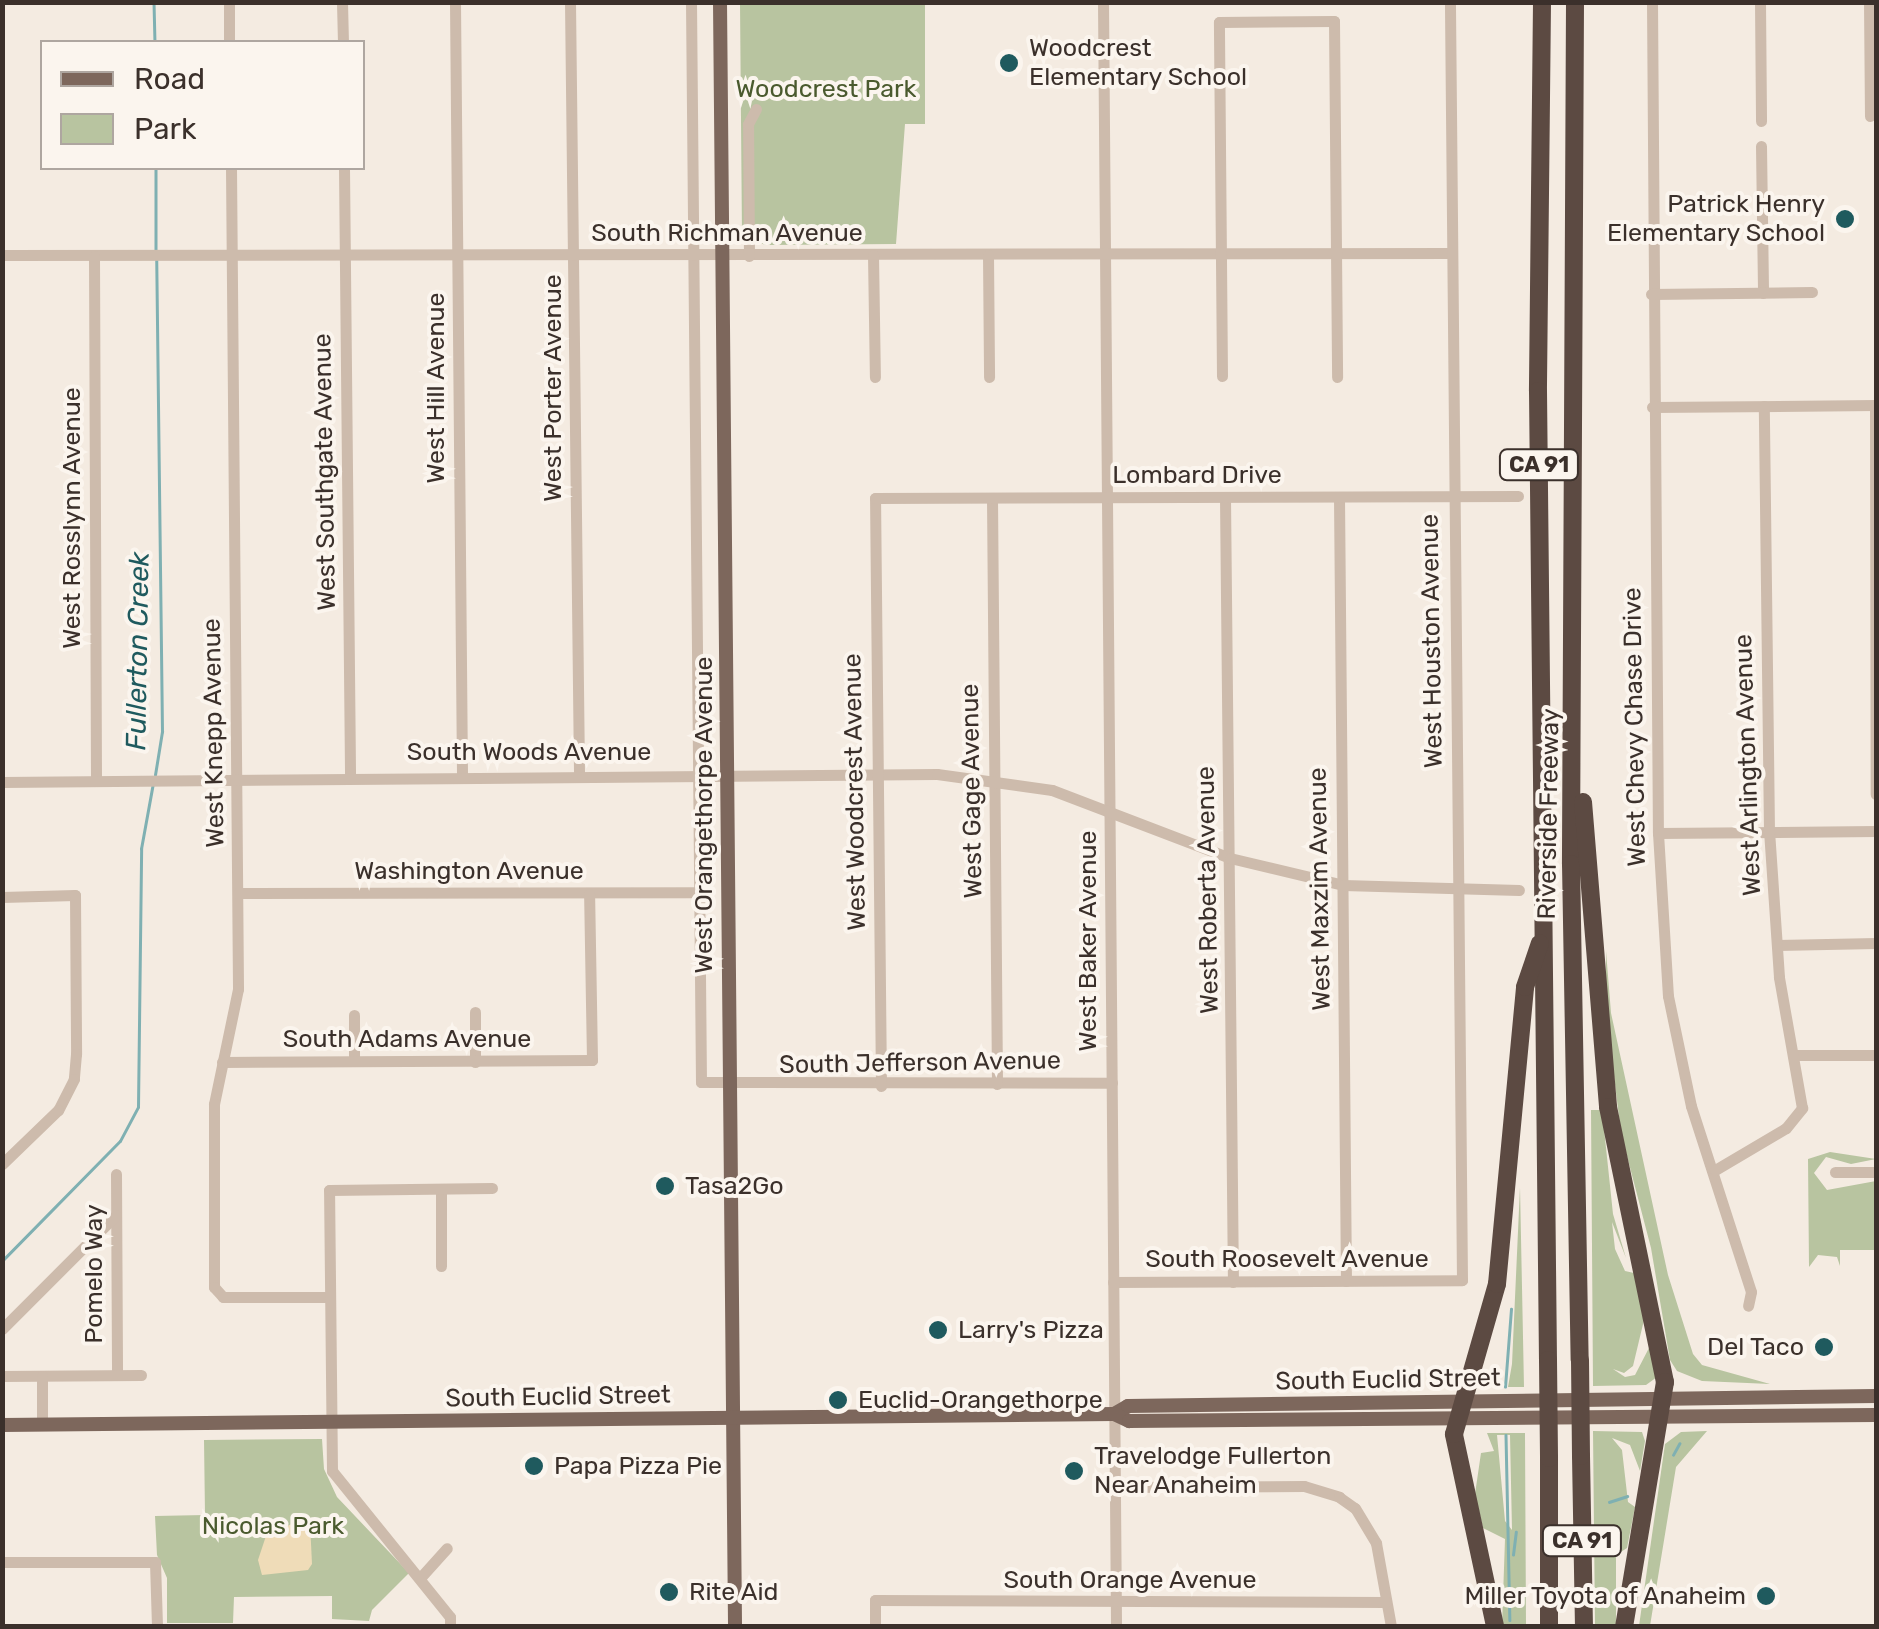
<!DOCTYPE html>
<html>
<head>
<meta charset="utf-8">
<style>
	body { margin:0 }
	#map { position:relative; width:1879px; height:1629px; overflow:hidden; background:#f4ebe1; font-family:Rubik,sans-serif }
	div>[style] { position:absolute }
	[style*='--x'] { left:calc(var(--x)*1px); top:calc(var(--y)*1px); width:calc(var(--w)*1px); rotate:calc(var(--a)*1deg) }
	.green>* { inset:0; background:#b8c4a0 }
	.sand>* { inset:0; background:#efdcb8 }
	.stream>* { height:2.5px; margin:-1.25px; padding:0 1.25px; transform-origin:1.25px; border-radius:1.25px; background:#7fb0b2 }
	.minor>* { height:11px; margin:-5.5px; padding:0 5.5px; transform-origin:5.5px; border-radius:5.5px; background:#cdbbac }
	.major>* { height:14px; margin:-7px; padding:0 7px; transform-origin:7px; border-radius:7px; background:#7d675c }
	.highway>* { height:18px; margin:-9px; padding:0 9px; transform-origin:9px; border-radius:9px; background:#5c4a42 }
	.highway-bridge>* { height:18px; margin:-9px; padding:0 9px; transform-origin:9px; border-radius:9px; background:#5c4a42 }
	.dots>* { width:28px; height:28px; translate:-50% -50%; box-sizing:border-box; border:5px solid #fbf5ee; border-radius:50% }
	span { translate:-50% -50%; white-space:nowrap; text-align:center; line-height:1.15; -webkit-text-stroke:8px #fbf5ee; paint-order:stroke }
	.shield-label span { padding:2px 8px; background:#fbf5ee; border:2px solid; border-radius:8px; -webkit-text-stroke-width:0 }
	.shield-label { font-size:22px; color:#3b302b; font-weight:700 }
	.poi-label { font-size:25px; color:#3b302b }
	.left { translate:0 -50%; text-align:left }
	.right { translate:-100% -50%; text-align:right }
	.park-label { font-size:25px; color:#4a5a2e }
	.street-label { font-size:25px; color:#3b302b }
	.water-label { font-size:28px; color:#1f5a5e; font-style:italic }
	.frame { position:absolute; inset:0; border:5px solid #3b302b; pointer-events:none }
	.legend { position:absolute; left:40px; top:40px; width:325px; height:130px; box-sizing:border-box; background:#fbf5ee; border:2px solid #aea6a0; margin:0; padding:12px 18px; list-style:none; font-size:30px; color:#3b302b }
	.legend li { display:flex; align-items:center; gap:20px; height:50px }
	.legend b { width:50px; border:2px solid #aea6a0 }
</style>
</head>
<body>
<div id="map">
	<div class="green">
		<i style="clip-path:polygon(740px 3px,925px 3px,925px 124px,905px 124px,896px 244px,766px 245px,742px 237px)"></i>
		<i style="clip-path:polygon(1606px 951px,1611px 1013px,1668px 1275px,1693px 1354px,1702px 1365px,1770px 1384px,1702px 1381px,1677px 1371px,1670px 1360px,1651px 1248px,1621px 1133px,1606px 1011px)"></i>
		<i style="clip-path:polygon(1591px 1110px,1602px 1110px,1613px 1214px,1626px 1258px,1612px 1222px,1615px 1249px,1625px 1271px,1634px 1273px,1644px 1320px,1633px 1366px,1624px 1373px,1613px 1369px,1625px 1377px,1635px 1375px,1650px 1346px,1657px 1377px,1646px 1385px,1593px 1386px)"></i>
		<i style="clip-path:polygon(1830px 1152px,1876px 1159px,1851px 1164px,1826px 1157px,1814px 1173px,1827px 1190px,1876px 1181px,1876px 1250px,1840px 1250px,1840px 1266px,1837px 1257px,1818px 1255px,1809px 1267px,1808px 1159px)"></i>
		<i style="clip-path:polygon(1520px 1187px,1524px 1387px,1508px 1387px,1512px 1364px)"></i>
		<i style="clip-path:polygon(1593px 1431px,1642px 1432px,1645px 1441px,1640px 1471px,1630px 1445px,1612px 1438px,1622px 1450px,1628px 1502px,1635px 1507px,1627px 1548px,1616px 1555px,1616px 1626px,1595px 1626px)"></i>
		<i style="clip-path:polygon(1707px 1431px,1676px 1467px,1650px 1626px,1639px 1626px,1665px 1444px,1681px 1432px)"></i>
		<i style="clip-path:polygon(evenodd,1487px 1433px,1525px 1433px,1526px 1626px,1502px 1626px,1505px 1539px,1483px 1528px,1475px 1494px,1481px 1453px,1494px 1451px,1487px 1433px,1497px 1435px,1510px 1435px,1512px 1530px,1505px 1521px,1497px 1435px)"></i>
		<i style="clip-path:polygon(322px 1439px,324px 1469px,337px 1497px,409px 1573px,372px 1610px,369px 1621px,332px 1619px,332px 1596px,234px 1597px,233px 1623px,167px 1623px,167px 1578px,157px 1555px,155px 1516px,205px 1515px,204px 1440px)"></i>
	</div>
	<div class="sand">
		<i style="clip-path:polygon(298px 1521px,310px 1523px,312px 1564px,308px 1570px,262px 1575px,258px 1560px,266px 1536px)"></i>
	</div>
	<div class="stream">
		<i style="--x:154;--y:2;--w:40;--a:88.6"></i>
		<i style="--x:156;--y:168;--w:83;--a:90"></i>
		<i style="--x:155;--y:775;--w:44;--a:-80.8"></i>
		<i style="--x:162;--y:732;--w:473;--a:-90.7"></i>
		<i style="--x:2;--y:1261;--w:168;--a:-45.5"></i>
		<i style="--x:120;--y:1141;--w:38;--a:-62"></i>
		<i style="--x:138;--y:1107;--w:258;--a:-89.3"></i>
		<i style="--x:141;--y:849;--w:67;--a:-79.7"></i>
		<i style="--x:1505;--y:1387;--w:78;--a:-85.6"></i>
		<i style="--x:1506;--y:1435;--w:185;--a:88.8"></i>
		<i style="--x:1673;--y:1455;--w:13;--a:-61"></i>
		<i style="--x:1609;--y:1502;--w:19;--a:-18"></i>
		<i style="--x:1513;--y:1555;--w:23;--a:-83"></i>
	</div>
	<div class="minor">
		<i style="--x:229;--y:2;--w:40;--a:90"></i>
		<i style="--x:342;--y:2;--w:40;--a:88.6"></i>
		<i style="--x:455;--y:2;--w:771;--a:89.48"></i>
		<i style="--x:570;--y:2;--w:770;--a:89.33"></i>
		<i style="--x:691;--y:2;--w:1080;--a:89.47"></i>
		<i style="--x:701;--y:1082;--w:411;--a:0.1"></i>
		<i style="--x:1103;--y:2;--w:1624;--a:89.54"></i>
		<i style="--x:1652;--y:2;--w:831;--a:89.59"></i>
		<i style="--x:1658;--y:833;--w:163;--a:86.5"></i>
		<i style="--x:1668;--y:996;--w:112;--a:78.2"></i>
		<i style="--x:1691;--y:1106;--w:195;--a:72.1"></i>
		<i style="--x:1751;--y:1292;--w:14;--a:102"></i>
		<i style="--x:1760;--y:2;--w:119;--a:89.5"></i>
		<i style="--x:1869;--y:2;--w:114;--a:89.5"></i>
		<i style="--x:1761;--y:146;--w:147;--a:89.2"></i>
		<i style="--x:231;--y:168;--w:821;--a:89.51"></i>
		<i style="--x:238;--y:989;--w:117;--a:101.8"></i>
		<i style="--x:214;--y:1104;--w:183;--a:90"></i>
		<i style="--x:214;--y:1287;--w:13;--a:48"></i>
		<i style="--x:223;--y:1297;--w:106;--a:0"></i>
		<i style="--x:344;--y:168;--w:608;--a:89.43"></i>
		<i style="--x:2;--y:255;--w:1450;--a:-0.08"></i>
		<i style="--x:873;--y:255;--w:122;--a:89.1"></i>
		<i style="--x:988;--y:255;--w:122;--a:89.5"></i>
		<i style="--x:94;--y:256;--w:524;--a:89.78"></i>
		<i style="--x:749;--y:256;--w:132;--a:-90.4"></i>
		<i style="--x:748;--y:124;--w:17;--a:-62"></i>
		<i style="--x:1651;--y:294;--w:161;--a:-0.7"></i>
		<i style="--x:1222;--y:376;--w:354;--a:-90.5"></i>
		<i style="--x:1219;--y:22;--w:115;--a:-0.5"></i>
		<i style="--x:1334;--y:21;--w:356;--a:89.5"></i>
		<i style="--x:1875;--y:405;--w:389;--a:89.9"></i>
		<i style="--x:1652;--y:407;--w:224;--a:-0.5"></i>
		<i style="--x:1225;--y:497;--w:785;--a:89.42"></i>
		<i style="--x:1339;--y:497;--w:784;--a:89.49"></i>
		<i style="--x:992;--y:498;--w:586;--a:89.51"></i>
		<i style="--x:2;--y:782;--w:935;--a:-0.49"></i>
		<i style="--x:937;--y:774;--w:116;--a:7.9"></i>
		<i style="--x:1052;--y:790;--w:191;--a:20.9"></i>
		<i style="--x:1230;--y:858;--w:116;--a:13.4"></i>
		<i style="--x:1343;--y:885;--w:176;--a:1.6"></i>
		<i style="--x:1658;--y:833;--w:218;--a:-0.5"></i>
		<i style="--x:238;--y:893;--w:462;--a:-0.1"></i>
		<i style="--x:2;--y:897;--w:73;--a:-1.6"></i>
		<i style="--x:75;--y:895;--w:159;--a:89.6"></i>
		<i style="--x:76;--y:1054;--w:25;--a:95"></i>
		<i style="--x:74;--y:1079;--w:35;--a:117"></i>
		<i style="--x:58;--y:1110;--w:78;--a:136"></i>
		<i style="--x:1777;--y:945;--w:99;--a:-1.2"></i>
		<i style="--x:475;--y:1012;--w:50;--a:90"></i>
		<i style="--x:354;--y:1015;--w:45;--a:90"></i>
		<i style="--x:1796;--y:1055;--w:80;--a:0"></i>
		<i style="--x:222;--y:1062;--w:370;--a:-0.3"></i>
		<i style="--x:592;--y:1060;--w:166;--a:-91"></i>
		<i style="--x:881;--y:1086;--w:588;--a:-90.58"></i>
		<i style="--x:875;--y:498;--w:643;--a:-0.18"></i>
		<i style="--x:1715;--y:1170;--w:82;--a:-30.6"></i>
		<i style="--x:1786;--y:1128;--w:26;--a:-51"></i>
		<i style="--x:1802;--y:1108;--w:133;--a:-100"></i>
		<i style="--x:1779;--y:977;--w:145;--a:-93.9"></i>
		<i style="--x:1769;--y:832;--w:426;--a:-90.7"></i>
		<i style="--x:1835;--y:1172;--w:41;--a:0"></i>
		<i style="--x:116;--y:1174;--w:201;--a:89.7"></i>
		<i style="--x:441;--y:1189;--w:77;--a:90"></i>
		<i style="--x:1113;--y:1282;--w:349;--a:-0.3"></i>
		<i style="--x:1462;--y:1280;--w:1278;--a:-90.54"></i>
		<i style="--x:2;--y:1329;--w:161;--a:-45"></i>
		<i style="--x:2;--y:1376;--w:139;--a:-0.4"></i>
		<i style="--x:42;--y:1376;--w:48;--a:90"></i>
		<i style="--x:1115;--y:1487;--w:189;--a:-0.3"></i>
		<i style="--x:1304;--y:1486;--w:37;--a:17"></i>
		<i style="--x:1339;--y:1497;--w:19;--a:35"></i>
		<i style="--x:1355;--y:1508;--w:41;--a:59"></i>
		<i style="--x:1376;--y:1543;--w:84;--a:79.8"></i>
		<i style="--x:2;--y:1562;--w:153;--a:0"></i>
		<i style="--x:155;--y:1562;--w:64;--a:88.2"></i>
		<i style="--x:420;--y:1578;--w:40;--a:-48"></i>
		<i style="--x:450;--y:1626;--w:9;--a:-90"></i>
		<i style="--x:450;--y:1617;--w:188;--a:-128.9"></i>
		<i style="--x:332;--y:1471;--w:281;--a:-90.6"></i>
		<i style="--x:329;--y:1190;--w:163;--a:-0.7"></i>
		<i style="--x:875;--y:1626;--w:26;--a:-90"></i>
		<i style="--x:875;--y:1600;--w:511;--a:0.22"></i>
	</div>
	<div class="major">
		<i style="--x:720;--y:2;--w:1624;--a:89.47"></i>
		<i style="--x:1114;--y:1414;--w:16;--a:-30"></i>
		<i style="--x:1128;--y:1406;--w:748;--a:-0.77"></i>
		<i style="--x:2;--y:1425;--w:1112;--a:-0.57"></i>
		<i style="--x:1114;--y:1414;--w:17;--a:25"></i>
		<i style="--x:1129;--y:1421;--w:747;--a:-0.46"></i>
	</div>
	<div class="highway">
		<i style="--x:1542;--y:2;--w:389;--a:90.6"></i>
		<i style="--x:1538;--y:391;--w:969;--a:89.41"></i>
		<i style="--x:1575;--y:2;--w:862;--a:90.27"></i>
		<i style="--x:1571;--y:864;--w:496;--a:89"></i>
		<i style="--x:1583;--y:802;--w:306;--a:85.3"></i>
		<i style="--x:1608;--y:1107;--w:281;--a:78.3"></i>
		<i style="--x:1665;--y:1382;--w:247;--a:99.5"></i>
		<i style="--x:1581;--y:1456;--w:170;--a:89"></i>
		<i style="--x:1549;--y:1458;--w:168;--a:90"></i>
		<i style="--x:1495;--y:1626;--w:196;--a:-102.1"></i>
		<i style="--x:1454;--y:1434;--w:156;--a:-74"></i>
		<i style="--x:1497;--y:1284;--w:298;--a:-84.6"></i>
		<i style="--x:1525;--y:987;--w:46;--a:-71.2"></i>
	</div>
	<div class="highway-bridge">
		<i style="--x:1548;--y:1360;--w:98;--a:89.4"></i>
		<i style="--x:1580;--y:1360;--w:96;--a:89.4"></i>
	</div>
	<div class="dots">
		<i style="left:1009px;top:63px;background:#1f5a5e"></i>
		<i style="left:1845px;top:219px;background:#1f5a5e"></i>
		<i style="left:665px;top:1186px;background:#1f5a5e"></i>
		<i style="left:938px;top:1330px;background:#1f5a5e"></i>
		<i style="left:1824px;top:1347px;background:#1f5a5e"></i>
		<i style="left:838px;top:1400px;background:#1f5a5e"></i>
		<i style="left:534px;top:1466px;background:#1f5a5e"></i>
		<i style="left:1074px;top:1471px;background:#1f5a5e"></i>
		<i style="left:669px;top:1592px;background:#1f5a5e"></i>
		<i style="left:1766px;top:1596px;background:#1f5a5e"></i>
	</div>
	<div class="shield-label">
		<span style="left:1539px;top:465px">CA 91</span>
		<span style="left:1582px;top:1541px">CA 91</span>
	</div>
	<div class="poi-label">
		<span class="left" style="left:1029px;top:63px">Woodcrest<br>Elementary School</span>
		<span class="right" style="left:1825px;top:219px">Patrick Henry<br>Elementary School</span>
		<span class="left" style="left:685px;top:1186px">Tasa2Go</span>
		<span class="left" style="left:958px;top:1330px">Larry's Pizza</span>
		<span class="right" style="left:1804px;top:1347px">Del Taco</span>
		<span class="left" style="left:858px;top:1400px">Euclid-Orangethorpe</span>
		<span class="left" style="left:1094px;top:1471px">Travelodge Fullerton<br>Near Anaheim</span>
		<span class="left" style="left:554px;top:1466px">Papa Pizza Pie</span>
		<span class="left" style="left:689px;top:1592px">Rite Aid</span>
		<span class="right" style="left:1746px;top:1596px">Miller Toyota of Anaheim</span>
	</div>
	<div class="park-label">
		<span style="left:826px;top:89px">Woodcrest Park</span>
		<span style="left:273px;top:1526px">Nicolas Park</span>
	</div>
	<div class="street-label">
		<span style="left:727px;top:233px">South Richman Avenue</span>
		<span style="left:436px;top:388px;rotate:-90deg">West Hill Avenue</span>
		<span style="left:553px;top:388px;rotate:-90deg">West Porter Avenue</span>
		<span style="left:325px;top:472px;rotate:-91deg">West Southgate Avenue</span>
		<span style="left:1197px;top:475px">Lombard Drive</span>
		<span style="left:72px;top:518px;rotate:-90deg">West Rosslynn Avenue</span>
		<span style="left:1432px;top:641px;rotate:-91deg">West Houston Avenue</span>
		<span style="left:1635px;top:727px;rotate:-91deg">West Chevy Chase Drive</span>
		<span style="left:214px;top:733px;rotate:-91deg">West Knepp Avenue</span>
		<span style="left:529px;top:752px">South Woods Avenue</span>
		<span style="left:1748px;top:765px;rotate:-92deg">West Arlington Avenue</span>
		<span style="left:972px;top:791px;rotate:-91deg">West Gage Avenue</span>
		<span style="left:855px;top:792px;rotate:-91deg">West Woodcrest Avenue</span>
		<span style="left:1549px;top:814px;rotate:-89deg">Riverside Freeway</span>
		<span style="left:704px;top:815px;rotate:-90deg">West Orangethorpe Avenue</span>
		<span style="left:469px;top:871px">Washington Avenue</span>
		<span style="left:1320px;top:889px;rotate:-91deg">West Maxzim Avenue</span>
		<span style="left:1208px;top:890px;rotate:-91deg">West Roberta Avenue</span>
		<span style="left:1088px;top:941px;rotate:-90deg">West Baker Avenue</span>
		<span style="left:407px;top:1039px">South Adams Avenue</span>
		<span style="left:920px;top:1063px;rotate:-1deg">South Jefferson Avenue</span>
		<span style="left:1287px;top:1259px">South Roosevelt Avenue</span>
		<span style="left:94px;top:1274px;rotate:-90deg">Pomelo Way</span>
		<span style="left:1388px;top:1380px;rotate:-1deg">South Euclid Street</span>
		<span style="left:558px;top:1397px;rotate:-1deg">South Euclid Street</span>
		<span style="left:1130px;top:1580px">South Orange Avenue</span>
	</div>
	<div class="water-label">
		<span style="left:138px;top:651px;rotate:-89deg">Fullerton Creek</span>
	</div>
	<div class="frame"></div>
	<ul class="legend">
	<li><b style="height:12px;background:#7d675c"></b>Road</li>
	<li><b style="height:28px;background:#b8c4a0"></b>Park</li>
	</ul>
</div>
</body>
</html>
